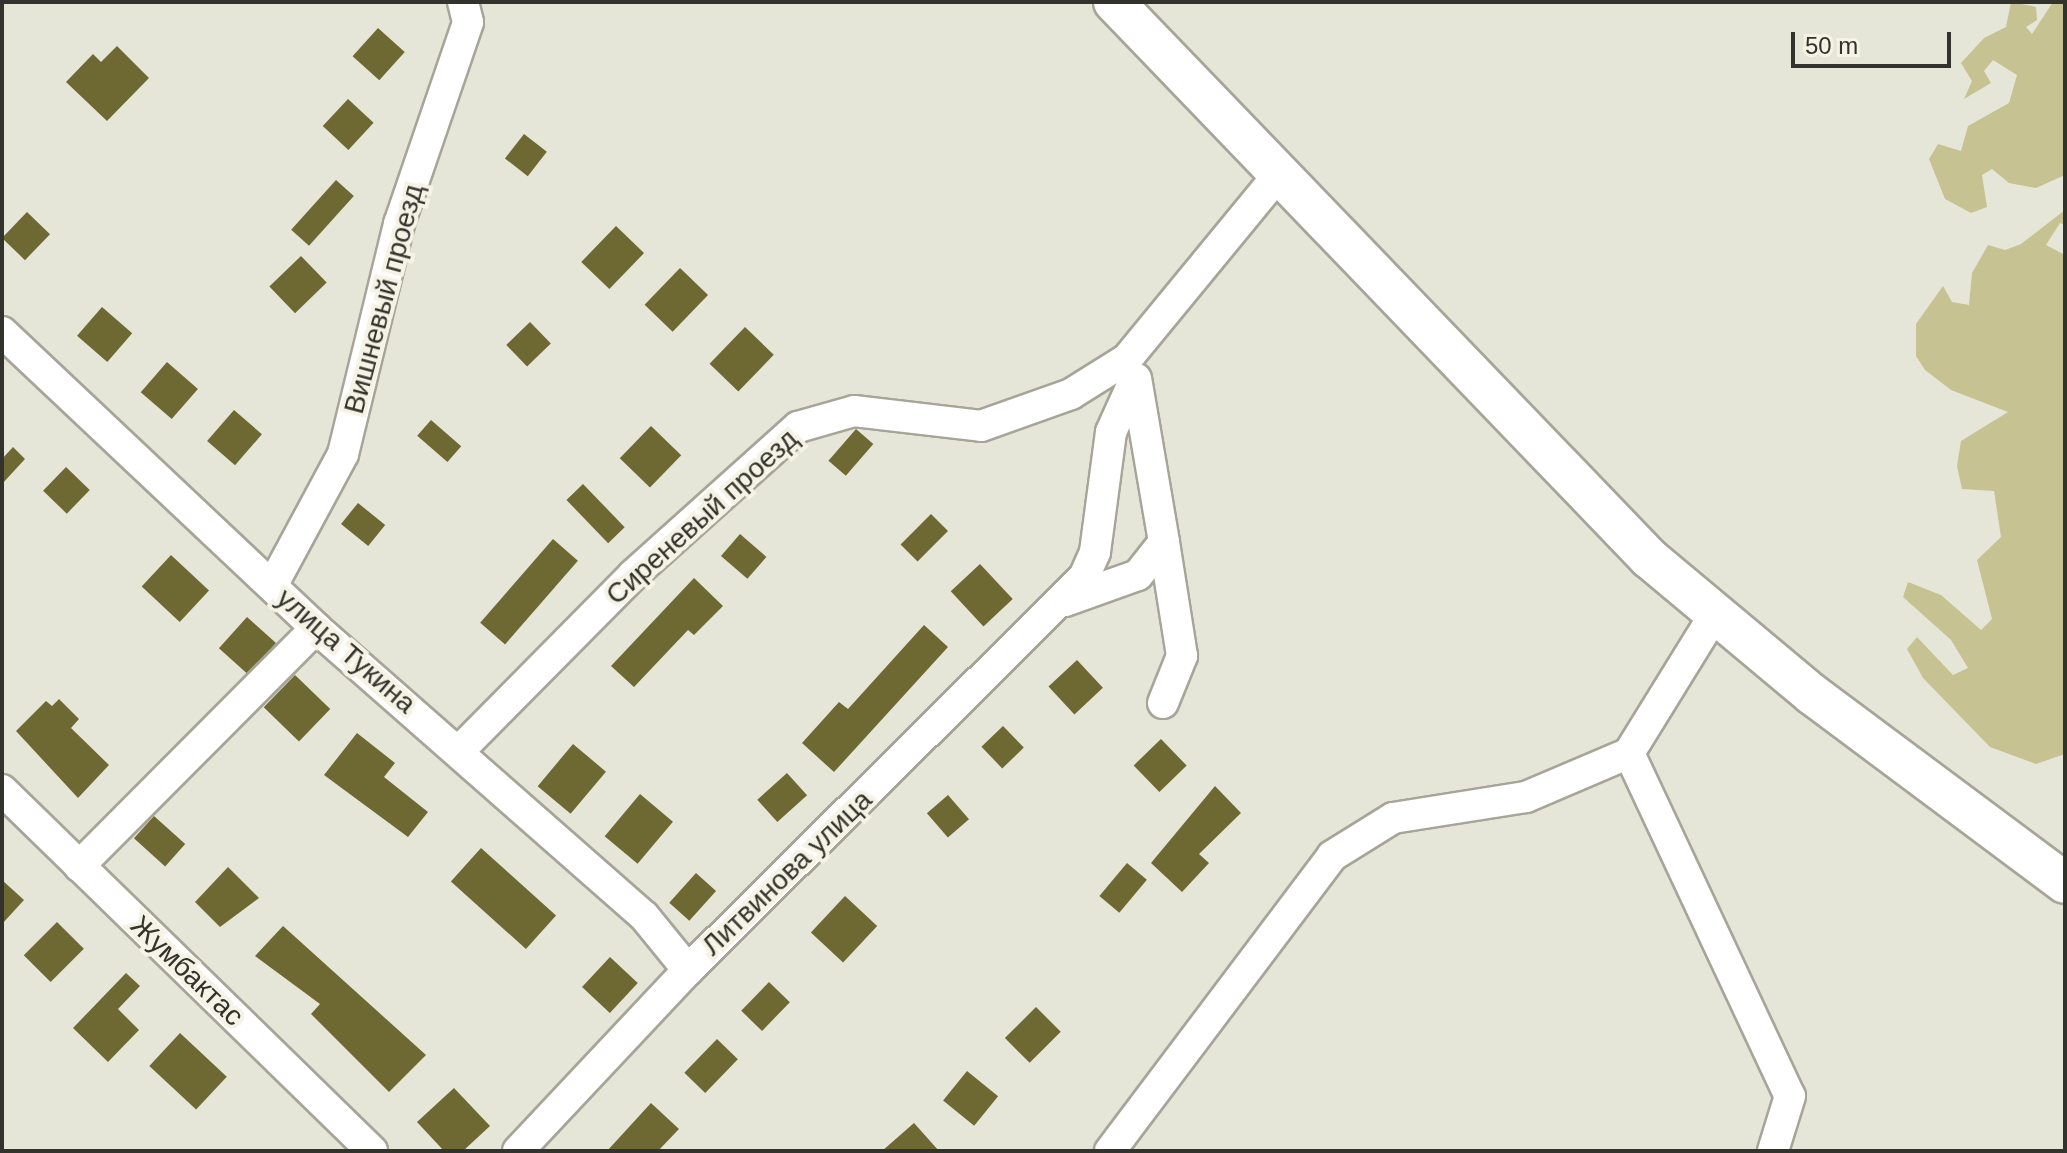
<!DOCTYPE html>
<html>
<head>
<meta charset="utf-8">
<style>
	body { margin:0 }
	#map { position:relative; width:2067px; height:1153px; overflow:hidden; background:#e6e6d8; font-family:Arial,sans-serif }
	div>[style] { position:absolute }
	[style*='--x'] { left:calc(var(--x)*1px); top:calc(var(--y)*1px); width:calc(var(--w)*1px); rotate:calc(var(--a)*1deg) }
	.green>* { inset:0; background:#c6c291 }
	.building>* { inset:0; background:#6e6933; transform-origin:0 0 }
	.roads { filter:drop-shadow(2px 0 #a6a598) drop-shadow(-2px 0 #a6a598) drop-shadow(0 2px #a6a598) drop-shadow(0 -2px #a6a598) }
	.minor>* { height:30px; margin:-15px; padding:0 15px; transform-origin:15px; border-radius:15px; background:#fff }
	.major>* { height:40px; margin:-20px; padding:0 20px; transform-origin:20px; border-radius:20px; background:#fff }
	span { translate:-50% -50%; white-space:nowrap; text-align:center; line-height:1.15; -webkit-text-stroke:8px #f4f3e5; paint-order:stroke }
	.street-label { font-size:28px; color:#33332d }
	.frame { position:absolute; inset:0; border:4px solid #33332d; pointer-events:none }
	.scale { position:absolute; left:1791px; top:32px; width:160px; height:36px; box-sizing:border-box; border:4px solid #33332d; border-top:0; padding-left:10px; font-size:24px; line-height:28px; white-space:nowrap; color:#33332d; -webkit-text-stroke:6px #f4f3e5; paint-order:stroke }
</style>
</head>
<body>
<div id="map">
	<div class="green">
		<i style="clip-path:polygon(2011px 2px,2036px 7px,2037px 20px,2026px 27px,2032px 34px,2053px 2px,2065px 2px,2065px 175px,2036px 188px,2009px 183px,1992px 169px,1982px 175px,1987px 207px,1971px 213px,1945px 199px,1929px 159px,1938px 144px,1961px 151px,1968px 126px,2009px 103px,2017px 75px,1993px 60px,1984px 71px,1991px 83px,1964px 99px,1972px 81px,1961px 63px,1984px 38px,2006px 27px)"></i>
		<i style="clip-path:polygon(2065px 210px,2065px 225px,2060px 223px,2046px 245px,2065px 255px,2065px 754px,2036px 764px,1990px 747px,1923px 678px,1907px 649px,1917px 637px,1953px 675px,1968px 668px,1951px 640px,1903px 597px,1908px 582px,1941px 595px,1981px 630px,1992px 619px,1977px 560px,2001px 537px,1994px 491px,1962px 489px,1957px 466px,1961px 441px,2008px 412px,1951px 390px,1925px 370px,1916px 356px,1916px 324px,1943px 286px,1952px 302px,1969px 305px,1972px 273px,1988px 245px,2005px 250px,2021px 244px)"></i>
	</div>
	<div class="building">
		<i style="left:378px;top:28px;width:36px;height:38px;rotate:42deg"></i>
		<i style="clip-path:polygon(117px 46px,149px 78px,107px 121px,66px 82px,93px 54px,101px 62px)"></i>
		<i style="left:348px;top:99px;width:35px;height:37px;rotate:43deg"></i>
		<i style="left:524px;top:134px;width:29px;height:31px;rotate:38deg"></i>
		<i style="left:336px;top:180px;width:24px;height:67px;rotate:42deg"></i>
		<i style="left:27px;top:212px;width:32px;height:36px;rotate:44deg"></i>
		<i style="left:616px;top:226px;width:39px;height:50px;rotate:44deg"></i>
		<i style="left:301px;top:256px;width:37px;height:44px;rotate:46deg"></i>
		<i style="left:680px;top:268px;width:39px;height:51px;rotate:44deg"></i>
		<i style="left:102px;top:307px;width:40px;height:38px;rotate:41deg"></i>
		<i style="left:530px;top:322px;width:30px;height:33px;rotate:46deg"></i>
		<i style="left:745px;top:327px;width:40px;height:51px;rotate:44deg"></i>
		<i style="left:167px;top:362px;width:41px;height:40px;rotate:41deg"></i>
		<i style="left:234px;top:410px;width:37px;height:41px;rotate:41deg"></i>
		<i style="left:431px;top:420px;width:40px;height:21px;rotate:41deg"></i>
		<i style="left:651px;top:426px;width:42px;height:45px;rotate:44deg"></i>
		<i style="left:856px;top:429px;width:23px;height:42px;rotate:41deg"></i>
		<i style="clip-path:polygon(13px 447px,25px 459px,2px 484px,2px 459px)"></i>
		<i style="left:66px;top:467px;width:33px;height:33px;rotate:44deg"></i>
		<i style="left:583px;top:484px;width:60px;height:23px;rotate:46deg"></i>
		<i style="left:358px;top:503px;width:35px;height:27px;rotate:39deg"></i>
		<i style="left:931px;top:514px;width:24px;height:43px;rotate:45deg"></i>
		<i style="left:740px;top:534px;width:35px;height:29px;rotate:41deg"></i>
		<i style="left:553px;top:539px;width:33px;height:111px;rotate:41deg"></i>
		<i style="left:171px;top:555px;width:52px;height:43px;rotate:43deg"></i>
		<i style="left:980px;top:564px;width:48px;height:40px;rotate:47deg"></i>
		<i style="clip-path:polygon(694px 578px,723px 606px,694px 635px,688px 630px,634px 687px,611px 666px)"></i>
		<i style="left:247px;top:617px;width:39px;height:42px;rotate:42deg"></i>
		<i style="clip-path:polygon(924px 625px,948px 647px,834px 772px,802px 743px,839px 702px,848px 709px)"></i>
		<i style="left:1077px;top:660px;width:38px;height:39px;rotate:47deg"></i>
		<i style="left:295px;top:675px;width:49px;height:45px;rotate:44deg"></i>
		<i style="clip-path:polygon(59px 699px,79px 719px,71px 728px,109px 765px,78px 798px,16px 731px,46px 701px,52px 706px)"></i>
		<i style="left:1003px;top:726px;width:30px;height:30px;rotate:46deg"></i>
		<i style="clip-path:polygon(357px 733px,395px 763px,384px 777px,428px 812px,408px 837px,324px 775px)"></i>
		<i style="left:1161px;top:739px;width:37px;height:38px;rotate:46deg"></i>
		<i style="left:573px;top:744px;width:43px;height:55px;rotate:40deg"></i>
		<i style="left:787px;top:773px;width:30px;height:40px;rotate:48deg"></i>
		<i style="clip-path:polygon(1215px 786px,1241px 813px,1199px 854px,1209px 863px,1182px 892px,1151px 863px)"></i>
		<i style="left:640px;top:794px;width:43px;height:55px;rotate:40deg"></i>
		<i style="left:948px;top:795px;width:32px;height:28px;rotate:49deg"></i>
		<i style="left:154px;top:816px;width:42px;height:30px;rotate:42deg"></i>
		<i style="left:481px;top:848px;width:101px;height:45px;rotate:42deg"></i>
		<i style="left:1127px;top:863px;width:26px;height:43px;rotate:40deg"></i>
		<i style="clip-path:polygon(228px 867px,259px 898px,220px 927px,195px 902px)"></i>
		<i style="left:696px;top:873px;width:27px;height:40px;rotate:42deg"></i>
		<i style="clip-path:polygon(2px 880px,24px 900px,2px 924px)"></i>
		<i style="left:845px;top:896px;width:44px;height:50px;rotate:43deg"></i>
		<i style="left:57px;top:922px;width:38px;height:47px;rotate:45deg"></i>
		<i style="clip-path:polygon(283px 926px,426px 1055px,389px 1092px,311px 1014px,320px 1004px,255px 956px)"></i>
		<i style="left:610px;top:957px;width:38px;height:41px;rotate:43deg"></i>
		<i style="clip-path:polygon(126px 973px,140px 986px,118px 1009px,139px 1030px,108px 1062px,73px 1028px)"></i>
		<i style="left:769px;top:982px;width:29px;height:40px;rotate:44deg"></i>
		<i style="left:1036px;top:1007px;width:35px;height:44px;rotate:45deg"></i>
		<i style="left:180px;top:1033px;width:64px;height:45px;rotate:43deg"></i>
		<i style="left:717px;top:1039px;width:29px;height:47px;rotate:44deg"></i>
		<i style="left:967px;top:1071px;width:40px;height:38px;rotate:39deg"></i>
		<i style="clip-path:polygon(454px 1088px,490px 1126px,463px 1151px,444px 1151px,417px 1122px)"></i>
		<i style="clip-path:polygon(651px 1103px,679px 1129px,658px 1151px,607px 1151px)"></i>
		<i style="clip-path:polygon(914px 1123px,939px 1151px,882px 1151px)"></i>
	</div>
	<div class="roads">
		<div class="minor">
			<i style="--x:2;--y:332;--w:432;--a:43.3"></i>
			<i style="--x:316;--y:628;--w:436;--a:41.3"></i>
			<i style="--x:644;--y:916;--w:70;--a:50.8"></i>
			<i style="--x:272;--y:586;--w:150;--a:-61.7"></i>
			<i style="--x:343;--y:454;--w:237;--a:-76.3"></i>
			<i style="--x:399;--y:224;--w:213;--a:-71.1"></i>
			<i style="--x:468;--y:22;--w:21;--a:-104"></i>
			<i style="--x:1065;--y:601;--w:77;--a:-19.6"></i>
			<i style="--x:1138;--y:575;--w:42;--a:-51.8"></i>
			<i style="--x:1164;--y:542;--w:166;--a:-99.7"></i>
			<i style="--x:1163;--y:703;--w:51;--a:-68"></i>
			<i style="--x:1182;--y:656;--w:115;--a:-99"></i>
			<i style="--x:461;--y:749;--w:245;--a:-45.3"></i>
			<i style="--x:633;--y:575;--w:222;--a:-41.9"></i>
			<i style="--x:798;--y:427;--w:58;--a:-15.9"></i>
			<i style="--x:854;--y:411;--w:128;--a:6.7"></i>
			<i style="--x:981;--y:426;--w:96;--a:-19.6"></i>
			<i style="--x:1071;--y:394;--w:66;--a:-32"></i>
			<i style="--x:1127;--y:359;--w:239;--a:-50.6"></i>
			<i style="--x:1629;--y:753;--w:379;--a:64.9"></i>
			<i style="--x:1790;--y:1096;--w:58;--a:107.2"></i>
			<i style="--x:2;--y:790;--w:517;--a:44.29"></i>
			<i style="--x:79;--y:866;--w:336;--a:-45.1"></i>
			<i style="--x:518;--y:1151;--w:248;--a:-46.8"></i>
			<i style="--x:688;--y:970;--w:558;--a:-44.78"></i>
			<i style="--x:1084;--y:577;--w:27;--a:-66"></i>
			<i style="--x:1095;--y:552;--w:121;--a:-82.4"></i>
			<i style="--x:1111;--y:432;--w:56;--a:-65.7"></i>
			<i style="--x:1110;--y:1151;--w:369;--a:-53"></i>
			<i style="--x:1332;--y:856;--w:72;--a:-31.9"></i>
			<i style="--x:1393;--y:818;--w:135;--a:-9"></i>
			<i style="--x:1526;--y:797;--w:112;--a:-23.1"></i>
			<i style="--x:1629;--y:753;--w:163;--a:-58.3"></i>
		</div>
		<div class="major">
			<i style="--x:1114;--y:2;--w:772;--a:46.1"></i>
			<i style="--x:1649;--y:558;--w:214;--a:39.9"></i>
			<i style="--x:1813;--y:695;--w:314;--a:36.7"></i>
		</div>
	</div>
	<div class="street-label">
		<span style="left:384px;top:299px;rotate:-75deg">Вишневый проезд</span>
		<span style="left:702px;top:517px;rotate:-42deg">Сиреневый проезд</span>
		<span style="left:346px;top:651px;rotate:41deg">улица Тукина</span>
		<span style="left:787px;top:873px;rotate:-44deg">Литвинова улица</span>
		<span style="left:187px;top:971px;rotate:44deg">Жумбактас</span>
	</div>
	<div class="frame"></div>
	<div class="scale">50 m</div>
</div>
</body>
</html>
